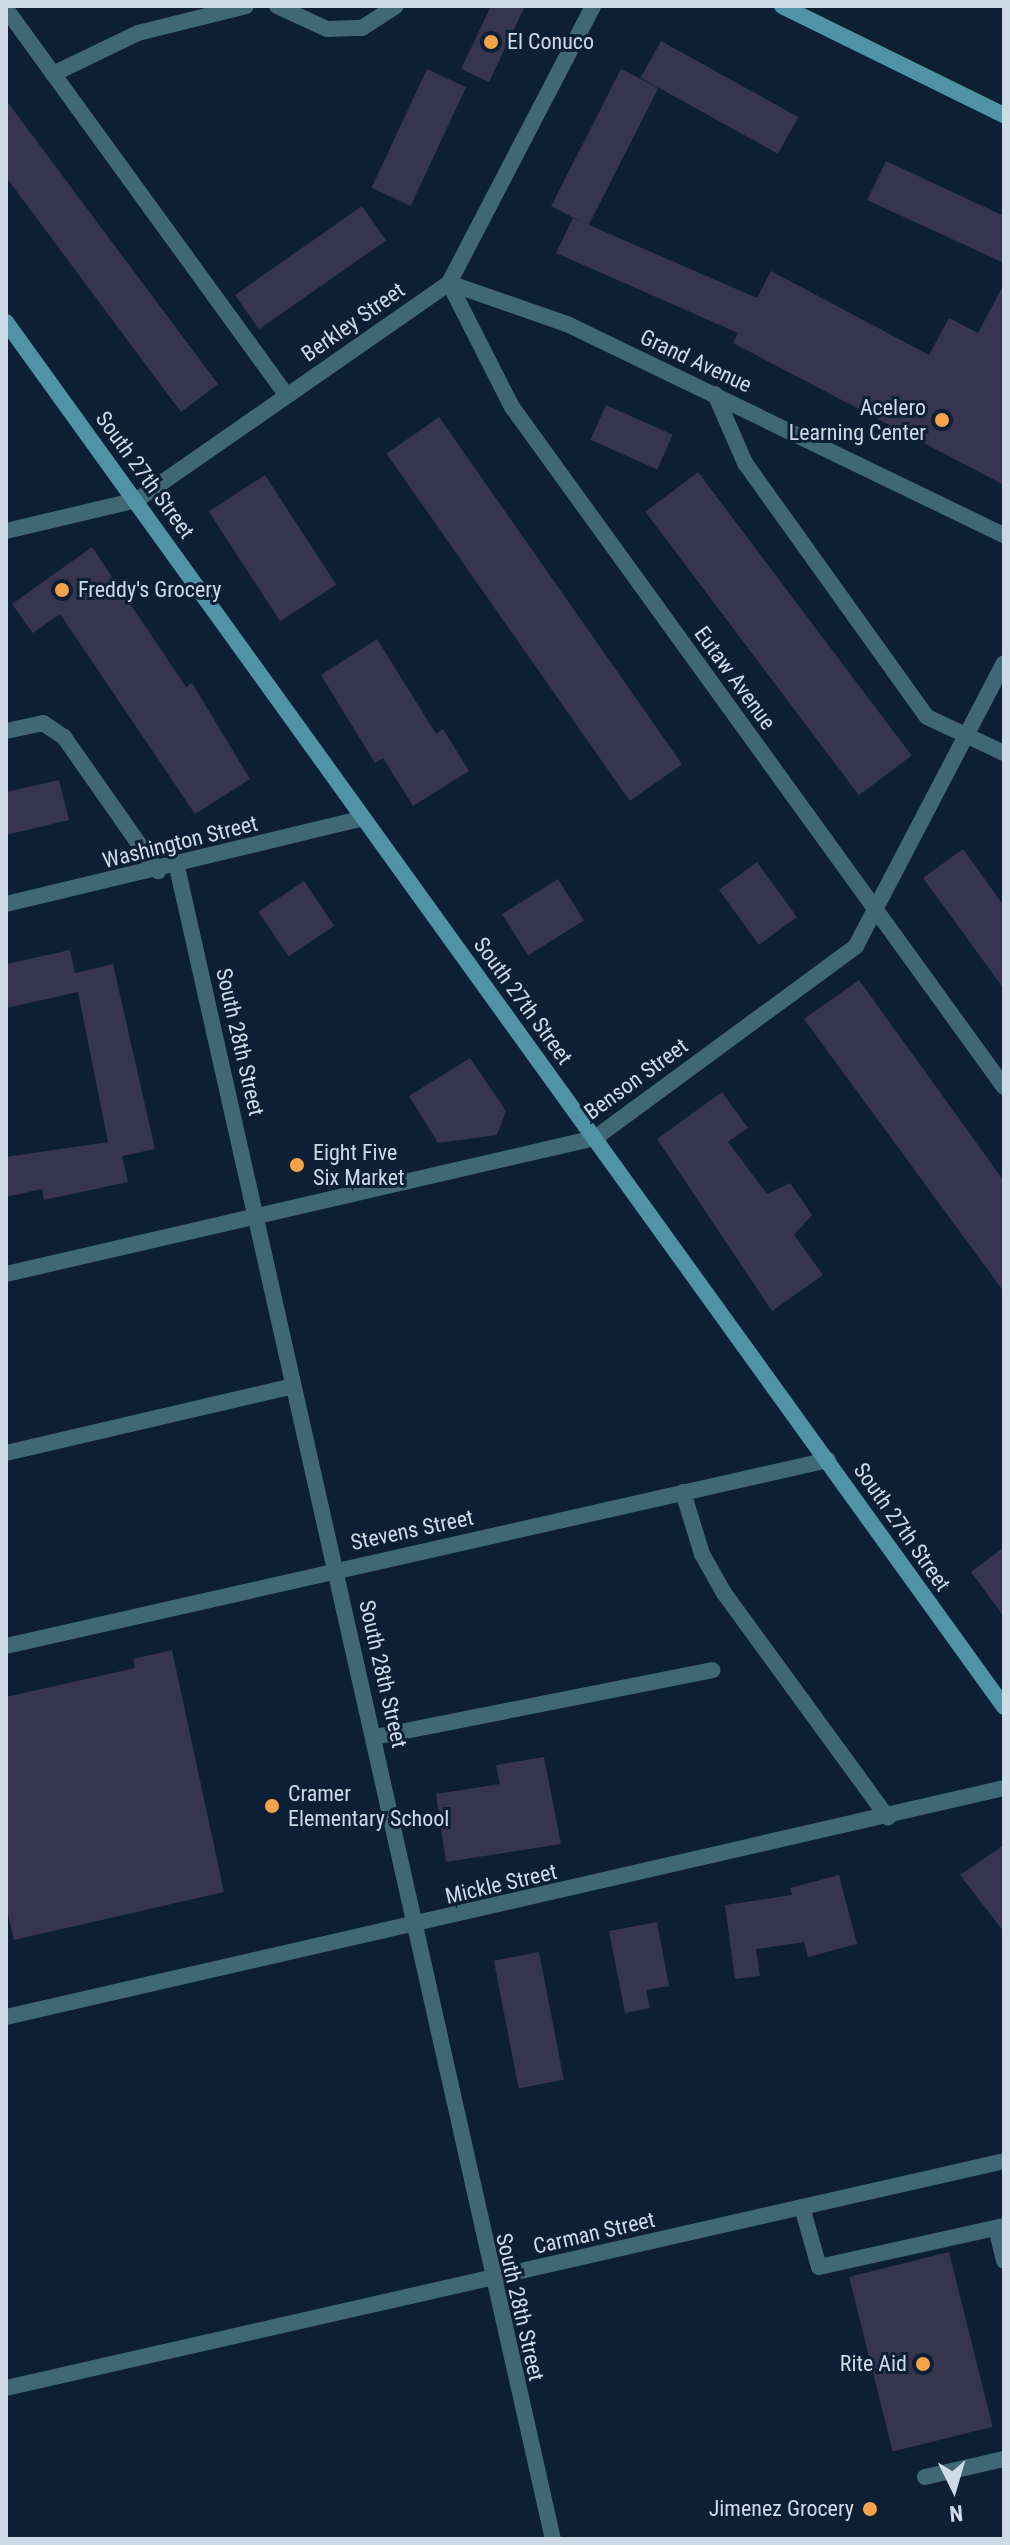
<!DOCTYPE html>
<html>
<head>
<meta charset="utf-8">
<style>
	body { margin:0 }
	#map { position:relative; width:1010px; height:2545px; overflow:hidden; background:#0d1f34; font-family:"Roboto Condensed",sans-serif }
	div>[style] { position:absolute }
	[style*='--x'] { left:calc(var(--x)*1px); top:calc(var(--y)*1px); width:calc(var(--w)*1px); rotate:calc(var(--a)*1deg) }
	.building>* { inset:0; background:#373450; transform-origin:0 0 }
	.lane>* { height:16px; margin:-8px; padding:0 8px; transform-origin:8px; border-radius:8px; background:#406874 }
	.street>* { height:16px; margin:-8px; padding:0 8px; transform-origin:8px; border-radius:8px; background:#406874 }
	.secondary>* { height:16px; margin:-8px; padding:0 8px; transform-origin:8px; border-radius:8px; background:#5092a6 }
	.dots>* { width:22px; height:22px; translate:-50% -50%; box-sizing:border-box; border:4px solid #0d1f34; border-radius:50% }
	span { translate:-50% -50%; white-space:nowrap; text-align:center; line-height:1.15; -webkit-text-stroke:6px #0d1f34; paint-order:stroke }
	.poi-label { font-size:22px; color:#cedae8 }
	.left { translate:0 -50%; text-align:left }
	.right { translate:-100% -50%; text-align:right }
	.street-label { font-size:22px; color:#cedae8 }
	.frame { position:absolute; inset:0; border:8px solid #cedae8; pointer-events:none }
	.north { position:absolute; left:914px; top:2449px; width:80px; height:80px; -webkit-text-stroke:6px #0d1f34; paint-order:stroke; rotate:175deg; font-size:22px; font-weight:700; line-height:32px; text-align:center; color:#cedae8 }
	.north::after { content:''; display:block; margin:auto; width:28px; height:36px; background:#cedae8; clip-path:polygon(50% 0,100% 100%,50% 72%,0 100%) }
</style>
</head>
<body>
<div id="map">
	<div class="building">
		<i style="clip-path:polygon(491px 6px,525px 6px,489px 82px,461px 69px)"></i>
		<i style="left:661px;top:41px;width:157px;height:42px;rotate:29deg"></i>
		<i style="left:427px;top:69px;width:43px;height:131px;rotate:25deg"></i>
		<i style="left:621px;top:69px;width:42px;height:154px;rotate:27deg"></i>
		<i style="clip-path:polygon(6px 100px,218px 384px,181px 412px,6px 177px)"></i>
		<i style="clip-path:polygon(886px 161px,1004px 216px,1004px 263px,867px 200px)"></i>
		<i style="left:362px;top:206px;width:42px;height:155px;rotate:55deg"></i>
		<i style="clip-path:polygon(573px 218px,757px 298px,771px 271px,929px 355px,949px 318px,978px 333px,1004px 284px,1004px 485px,733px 343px,738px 333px,556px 253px)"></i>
		<i style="left:606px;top:405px;width:73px;height:38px;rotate:24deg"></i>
		<i style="left:439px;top:417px;width:424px;height:64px;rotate:55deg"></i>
		<i style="left:698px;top:472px;width:355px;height:66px;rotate:53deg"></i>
		<i style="left:265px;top:475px;width:131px;height:67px;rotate:57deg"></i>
		<i style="clip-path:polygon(92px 547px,186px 687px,192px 683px,250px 779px,195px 814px,60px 614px,33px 633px,12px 604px)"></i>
		<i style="clip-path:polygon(377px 639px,436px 734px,443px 729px,469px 771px,413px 806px,383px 758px,375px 763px,321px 675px)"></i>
		<i style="clip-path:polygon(59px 780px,69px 820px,6px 835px,6px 792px)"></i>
		<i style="clip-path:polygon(963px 849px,1004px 906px,1004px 989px,923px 878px)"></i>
		<i style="left:757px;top:862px;width:68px;height:47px;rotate:54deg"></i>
		<i style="left:558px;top:879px;width:49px;height:66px;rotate:58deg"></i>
		<i style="left:304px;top:881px;width:54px;height:55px;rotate:56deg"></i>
		<i style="clip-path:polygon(70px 950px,75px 973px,113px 964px,155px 1149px,122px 1156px,128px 1182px,44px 1200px,42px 1189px,6px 1197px,6px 1157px,108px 1142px,78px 992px,6px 1008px,6px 964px)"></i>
		<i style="clip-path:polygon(859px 980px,1004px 1181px,1004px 1292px,804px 1019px)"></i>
		<i style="clip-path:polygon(470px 1058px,506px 1111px,497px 1135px,438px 1143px,409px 1096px)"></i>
		<i style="clip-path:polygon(722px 1092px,748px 1128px,728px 1142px,767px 1194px,790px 1183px,812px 1215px,794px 1235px,823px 1275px,772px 1311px,657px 1139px)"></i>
		<i style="clip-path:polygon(1004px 1547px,1004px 1617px,971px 1572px)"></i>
		<i style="clip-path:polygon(172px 1650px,224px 1892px,14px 1940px,6px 1905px,6px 1697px,135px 1668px,133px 1659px)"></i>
		<i style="clip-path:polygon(544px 1757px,561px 1844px,446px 1862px,436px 1794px,500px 1784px,496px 1765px)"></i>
		<i style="clip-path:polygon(1004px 1845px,1004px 1932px,960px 1875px)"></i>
		<i style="clip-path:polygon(839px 1875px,857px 1944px,808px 1957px,804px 1942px,756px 1949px,760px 1976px,735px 1979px,725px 1905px,792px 1895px,790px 1888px)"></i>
		<i style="clip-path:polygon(657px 1922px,669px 1986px,646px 1990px,650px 2008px,625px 2013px,609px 1931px)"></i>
		<i style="left:539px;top:1952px;width:130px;height:46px;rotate:79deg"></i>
		<i style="left:949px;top:2252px;width:180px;height:103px;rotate:76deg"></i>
	</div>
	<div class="lane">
		<i style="--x:277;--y:6;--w:55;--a:24.7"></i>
		<i style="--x:327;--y:29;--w:35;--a:-2"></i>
		<i style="--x:362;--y:28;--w:40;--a:-32.9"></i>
		<i style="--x:6;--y:9;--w:477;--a:54"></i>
		<i style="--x:53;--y:74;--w:94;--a:-25.8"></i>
		<i style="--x:138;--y:33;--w:111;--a:-14"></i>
		<i style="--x:715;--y:394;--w:75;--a:66.5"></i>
		<i style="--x:745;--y:463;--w:312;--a:54.4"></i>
		<i style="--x:927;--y:717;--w:85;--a:25.1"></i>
		<i style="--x:6;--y:731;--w:38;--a:-12"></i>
		<i style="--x:43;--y:723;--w:25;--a:34"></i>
		<i style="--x:64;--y:737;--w:164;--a:55"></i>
		<i style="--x:6;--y:1453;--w:295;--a:-13.1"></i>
		<i style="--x:683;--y:1492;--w:65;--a:73"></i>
		<i style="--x:702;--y:1554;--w:45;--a:60.6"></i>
		<i style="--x:724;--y:1593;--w:278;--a:53.9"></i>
		<i style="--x:375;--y:1737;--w:344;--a:-11.2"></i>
		<i style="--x:802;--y:2207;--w:62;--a:74.2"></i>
		<i style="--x:819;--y:2267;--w:189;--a:-12.5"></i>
		<i style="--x:996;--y:2228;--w:34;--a:76"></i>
		<i style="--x:925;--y:2477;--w:81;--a:-12.8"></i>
	</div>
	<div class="street">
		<i style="--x:449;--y:283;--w:139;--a:63.1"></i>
		<i style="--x:512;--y:407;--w:839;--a:54.11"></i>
		<i style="--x:449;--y:283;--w:125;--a:19.2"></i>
		<i style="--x:567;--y:324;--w:485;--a:25.8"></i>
		<i style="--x:6;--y:531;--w:135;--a:-13.3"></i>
		<i style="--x:137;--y:500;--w:380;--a:-34.8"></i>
		<i style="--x:449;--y:283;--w:312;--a:-62.5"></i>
		<i style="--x:177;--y:867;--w:1714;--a:77.33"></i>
		<i style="--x:6;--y:904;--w:367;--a:-13.5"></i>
		<i style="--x:6;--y:1274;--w:604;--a:-13"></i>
		<i style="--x:595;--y:1138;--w:324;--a:-36.3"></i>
		<i style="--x:856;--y:946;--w:319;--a:-62.4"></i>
		<i style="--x:6;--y:1646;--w:843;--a:-12.75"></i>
		<i style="--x:6;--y:2017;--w:1024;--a:-12.92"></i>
		<i style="--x:6;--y:2388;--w:1023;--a:-12.81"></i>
	</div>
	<div class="secondary">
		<i style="--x:782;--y:6;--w:247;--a:26.2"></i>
		<i style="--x:6;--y:322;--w:1707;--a:54.22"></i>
	</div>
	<div class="dots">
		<i style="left:491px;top:42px;background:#f7a248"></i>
		<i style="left:942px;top:420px;background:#f7a248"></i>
		<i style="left:62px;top:590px;background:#f7a248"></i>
		<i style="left:297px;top:1165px;background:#f7a248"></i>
		<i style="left:272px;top:1806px;background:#f7a248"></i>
		<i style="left:923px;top:2364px;background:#f7a248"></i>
		<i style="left:870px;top:2509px;background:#f7a248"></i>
	</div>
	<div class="poi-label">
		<span class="left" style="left:507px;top:42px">El Conuco</span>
		<span class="right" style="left:926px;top:420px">Acelero<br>Learning Center</span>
		<span class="left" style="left:78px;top:590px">Freddy's Grocery</span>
		<span class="left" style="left:313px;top:1165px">Eight Five<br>Six Market</span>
		<span class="left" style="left:288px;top:1806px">Cramer<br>Elementary School</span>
		<span class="right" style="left:907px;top:2364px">Rite Aid</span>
		<span class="right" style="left:854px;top:2509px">Jimenez Grocery</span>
	</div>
	<div class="street-label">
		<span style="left:353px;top:322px;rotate:-35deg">Berkley Street</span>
		<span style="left:696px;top:361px;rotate:25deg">Grand Avenue</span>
		<span style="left:145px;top:475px;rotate:54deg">South 27th Street</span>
		<span style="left:735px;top:678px;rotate:54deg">Eutaw Avenue</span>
		<span style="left:180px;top:842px;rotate:-14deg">Washington Street</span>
		<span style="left:523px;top:1001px;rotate:54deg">South 27th Street</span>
		<span style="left:240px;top:1042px;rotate:77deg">South 28th Street</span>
		<span style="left:636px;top:1079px;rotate:-36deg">Benson Street</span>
		<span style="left:902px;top:1527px;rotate:55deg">South 27th Street</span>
		<span style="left:412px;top:1530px;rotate:-12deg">Stevens Street</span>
		<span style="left:383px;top:1674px;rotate:77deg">South 28th Street</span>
		<span style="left:501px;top:1884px;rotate:-13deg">Mickle Street</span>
		<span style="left:594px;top:2233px;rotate:-13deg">Carman Street</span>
		<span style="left:520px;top:2307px;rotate:77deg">South 28th Street</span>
	</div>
	<div class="frame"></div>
	<div class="north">N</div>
</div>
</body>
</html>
